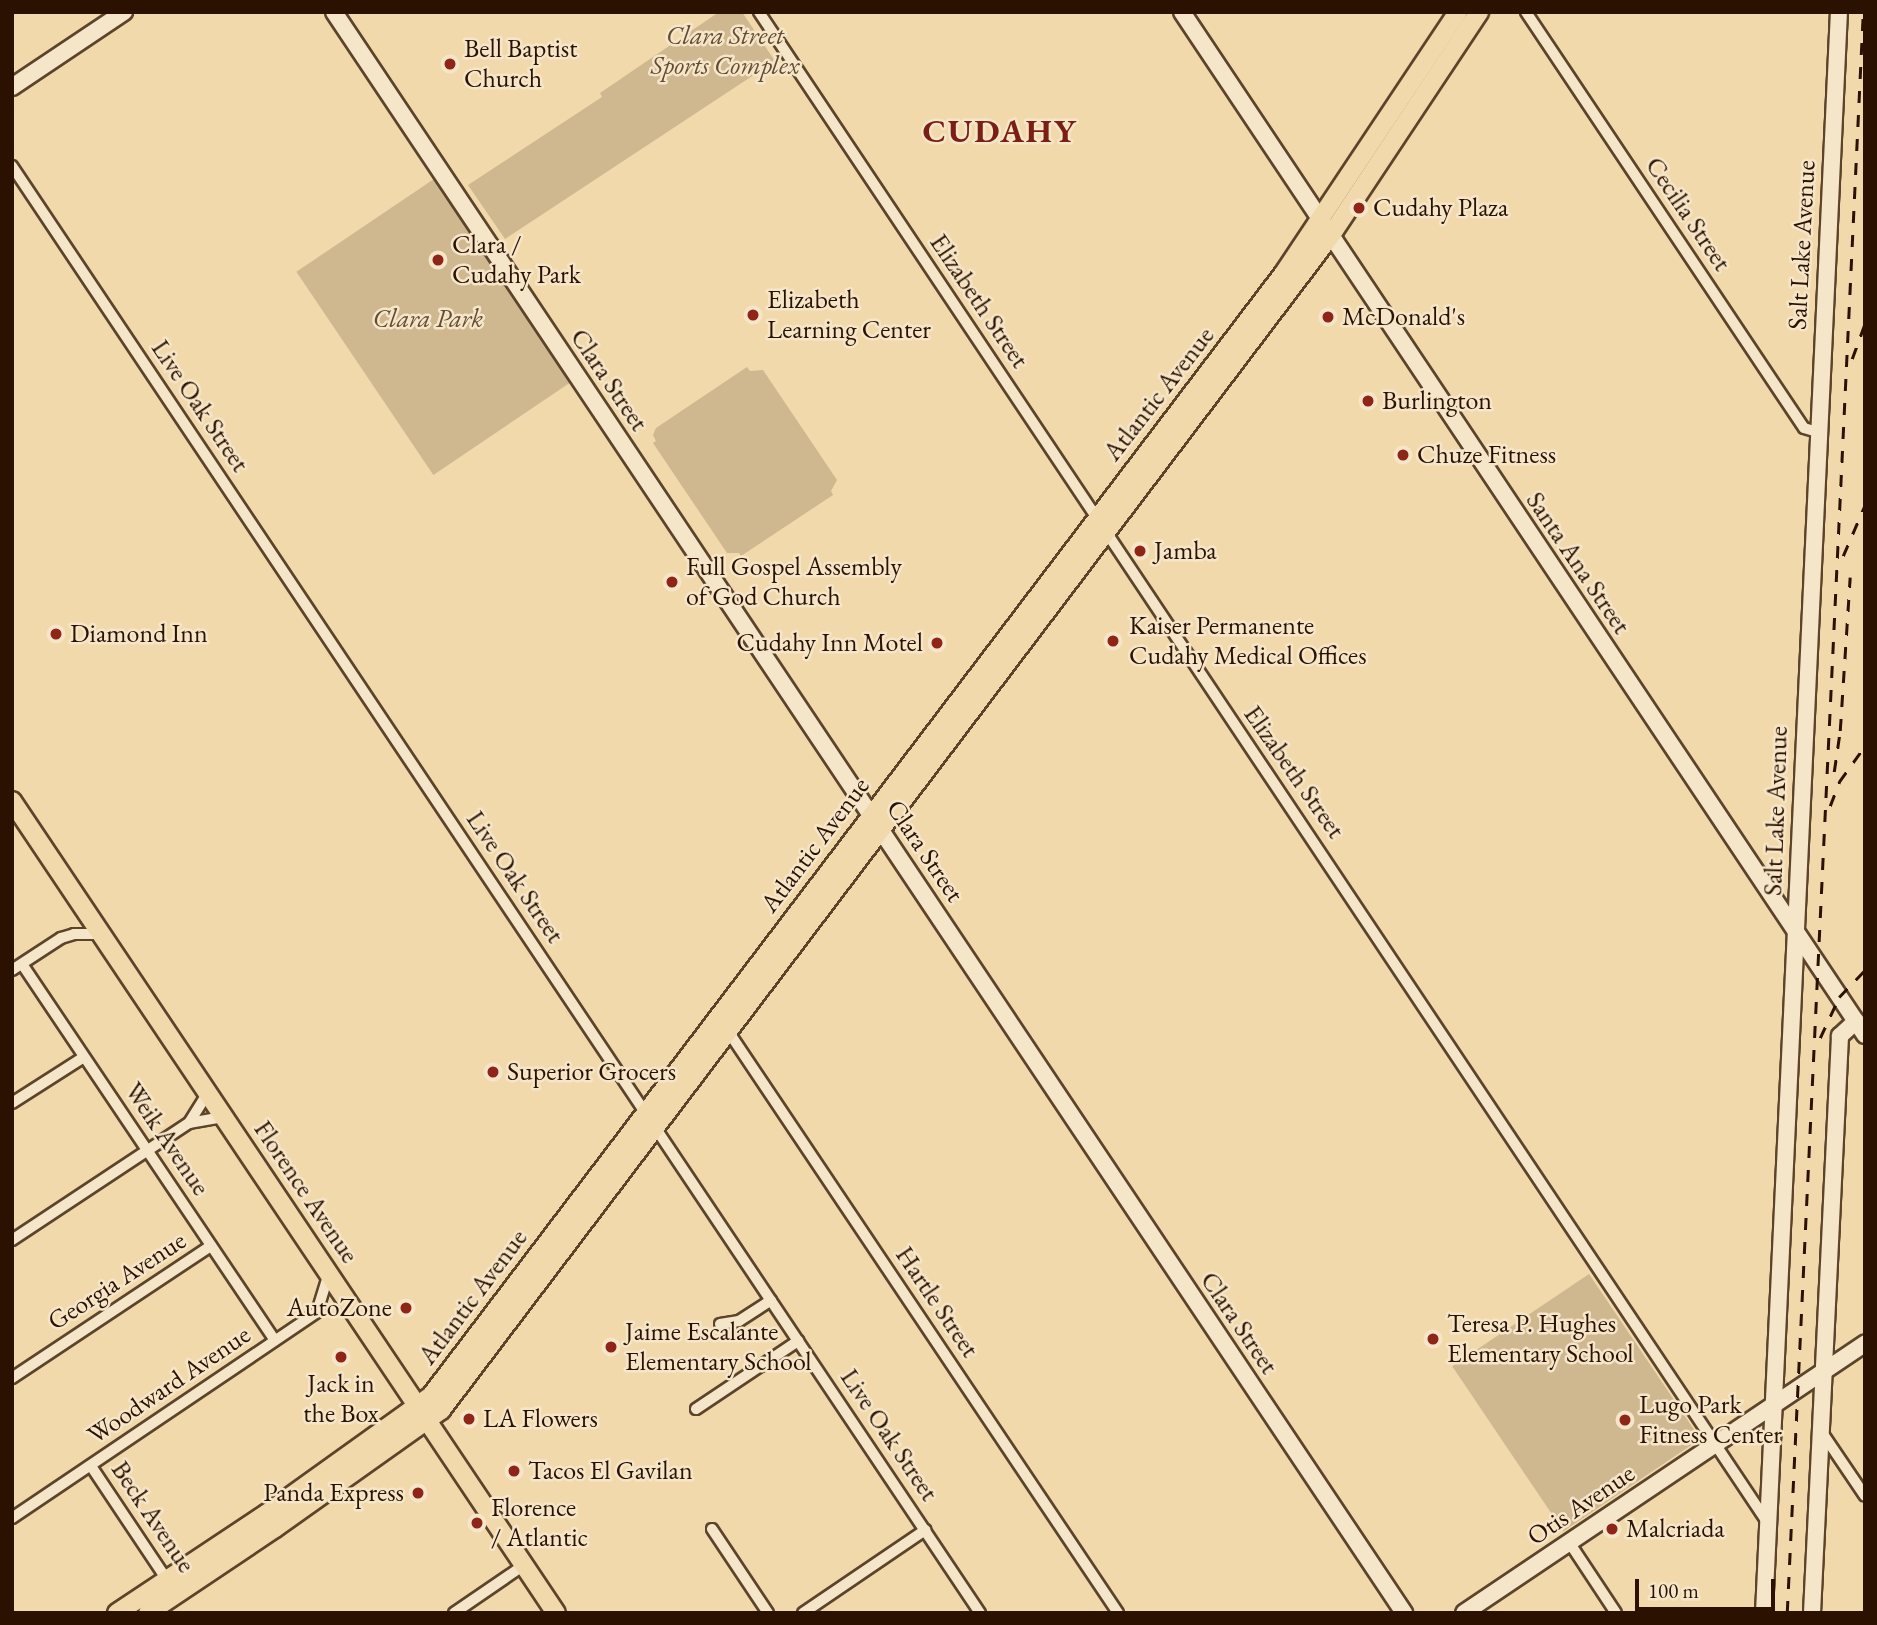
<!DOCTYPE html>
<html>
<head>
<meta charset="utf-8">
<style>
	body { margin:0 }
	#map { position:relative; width:1877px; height:1625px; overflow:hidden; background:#f1d9ac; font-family:"EB Garamond",serif }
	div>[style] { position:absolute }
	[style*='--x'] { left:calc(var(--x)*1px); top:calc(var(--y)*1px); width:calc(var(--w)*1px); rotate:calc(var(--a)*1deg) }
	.green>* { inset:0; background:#cfb78f; transform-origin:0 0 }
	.roads { filter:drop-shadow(2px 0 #5c442b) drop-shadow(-2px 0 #5c442b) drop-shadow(0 2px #5c442b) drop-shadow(0 -2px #5c442b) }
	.street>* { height:10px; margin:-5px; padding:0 5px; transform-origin:5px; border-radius:5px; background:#f6e6c9 }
	.secondary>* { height:16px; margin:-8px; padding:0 8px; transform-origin:8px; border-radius:8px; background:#f6e6c9 }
	.primary>* { height:18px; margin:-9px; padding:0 9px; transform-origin:9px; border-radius:9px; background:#f1d9ac }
	.rail>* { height:2.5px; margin-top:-1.25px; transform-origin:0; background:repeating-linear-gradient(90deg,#2b1200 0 12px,transparent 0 24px) }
	.dots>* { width:19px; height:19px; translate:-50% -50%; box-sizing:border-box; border:4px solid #f6e6c9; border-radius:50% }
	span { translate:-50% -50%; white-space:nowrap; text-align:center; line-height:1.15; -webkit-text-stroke:5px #f6e6c9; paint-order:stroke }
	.park-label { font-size:26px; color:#644c32; font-style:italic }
	.poi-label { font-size:26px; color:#2b1200 }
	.left { translate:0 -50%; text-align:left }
	.right { translate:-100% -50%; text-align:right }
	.street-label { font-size:26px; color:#2b1200 }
	.district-label { font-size:33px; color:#7a1f14; font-weight:700; letter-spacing:2px }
	.frame { position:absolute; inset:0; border:14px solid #2b1200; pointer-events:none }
	.scale { position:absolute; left:1635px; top:1579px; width:140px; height:32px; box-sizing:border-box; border:4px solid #2b1200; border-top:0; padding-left:9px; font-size:21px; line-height:24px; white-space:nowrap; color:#2b1200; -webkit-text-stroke:5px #f6e6c9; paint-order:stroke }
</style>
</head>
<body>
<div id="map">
	<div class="green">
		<i style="clip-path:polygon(719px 12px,742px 12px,775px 61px,505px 239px,468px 185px,602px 97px,600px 93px)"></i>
		<i style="left:434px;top:179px;width:245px;height:166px;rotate:56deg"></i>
		<i style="clip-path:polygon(747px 367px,750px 371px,763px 370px,837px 480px,831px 491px,833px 495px,741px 556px,739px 553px,727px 553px,653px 443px,656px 441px,653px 435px,656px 428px)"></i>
		<i style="left:1589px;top:1274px;width:199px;height:165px;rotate:56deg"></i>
	</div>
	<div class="roads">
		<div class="street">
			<i style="--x:759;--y:12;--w:1817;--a:56.27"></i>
			<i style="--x:1526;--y:12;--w:500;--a:56.25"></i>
			<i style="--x:1804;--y:428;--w:14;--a:17"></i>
			<i style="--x:12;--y:166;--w:1741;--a:56.22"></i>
			<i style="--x:22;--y:964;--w:453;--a:56.1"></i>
			<i style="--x:12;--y:970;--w:59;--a:-33.1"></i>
			<i style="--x:61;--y:938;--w:14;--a:-17"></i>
			<i style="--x:74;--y:934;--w:28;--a:0"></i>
			<i style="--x:726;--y:1028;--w:704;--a:56.17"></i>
			<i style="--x:12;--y:1103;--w:85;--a:-32.6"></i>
			<i style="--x:189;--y:1123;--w:36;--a:-58"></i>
			<i style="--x:12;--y:1240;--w:212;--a:-33.5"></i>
			<i style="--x:189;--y:1123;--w:36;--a:-10"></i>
			<i style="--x:720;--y:1324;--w:19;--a:-9"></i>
			<i style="--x:739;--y:1321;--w:38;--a:-33"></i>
			<i style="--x:12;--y:1378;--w:239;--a:-33.6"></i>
			<i style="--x:696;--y:1409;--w:123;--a:-33.7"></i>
			<i style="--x:1821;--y:1431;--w:78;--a:55.9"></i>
			<i style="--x:91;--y:1466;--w:141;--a:56.3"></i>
			<i style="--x:12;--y:1518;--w:368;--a:-34"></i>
			<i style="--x:317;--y:1312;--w:41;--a:-72.9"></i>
			<i style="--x:712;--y:1529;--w:101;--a:56.3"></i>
			<i style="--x:1569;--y:1542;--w:85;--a:56.5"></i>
			<i style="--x:454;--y:1613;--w:85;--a:-34.4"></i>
			<i style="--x:803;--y:1613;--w:148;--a:-34.2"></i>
		</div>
		<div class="secondary">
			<i style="--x:334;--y:12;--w:1926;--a:56.24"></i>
			<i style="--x:1182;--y:12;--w:1230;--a:56.27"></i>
			<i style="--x:12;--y:87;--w:135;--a:-33.8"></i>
			<i style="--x:1464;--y:1613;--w:483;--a:-33.9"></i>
			<i style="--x:1764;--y:1613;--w:1603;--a:-87.32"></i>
			<i style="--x:1812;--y:1613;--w:578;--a:-87.22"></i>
			<i style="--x:1840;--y:1036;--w:22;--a:-43"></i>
		</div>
		<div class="primary">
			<i style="--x:12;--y:801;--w:977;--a:56.18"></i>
			<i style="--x:117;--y:1613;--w:179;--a:-33.6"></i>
			<i style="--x:266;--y:1514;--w:203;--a:-35.6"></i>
			<i style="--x:431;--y:1396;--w:1410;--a:-52.78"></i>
			<i style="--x:1284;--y:273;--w:314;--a:-56.3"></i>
			<i style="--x:148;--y:1613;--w:153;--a:-33.8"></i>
			<i style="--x:275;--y:1528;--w:204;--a:-35.4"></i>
			<i style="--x:441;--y:1410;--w:1474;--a:-52.86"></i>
			<i style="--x:1331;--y:235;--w:268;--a:-56.4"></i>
		</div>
	</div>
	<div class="rail">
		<i style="--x:1852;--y:359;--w:38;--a:-70"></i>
		<i style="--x:1843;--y:556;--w:56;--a:-66.7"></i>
		<i style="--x:1834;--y:772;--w:41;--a:-81.7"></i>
		<i style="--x:1840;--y:731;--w:154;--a:-86.3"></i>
		<i style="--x:1830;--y:806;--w:26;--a:-69"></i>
		<i style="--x:1839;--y:782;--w:44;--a:-54.2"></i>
		<i style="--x:1820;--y:1038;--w:45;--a:-65.1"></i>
		<i style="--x:1839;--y:997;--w:37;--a:-46"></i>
		<i style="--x:1787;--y:1613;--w:1603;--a:-87.28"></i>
	</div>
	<div class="dots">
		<i style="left:450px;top:64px;background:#8f2418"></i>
		<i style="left:1359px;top:208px;background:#8f2418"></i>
		<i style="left:438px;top:260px;background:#8f2418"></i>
		<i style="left:753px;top:315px;background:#8f2418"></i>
		<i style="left:1328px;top:317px;background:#8f2418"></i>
		<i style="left:1368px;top:401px;background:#8f2418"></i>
		<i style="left:1403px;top:455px;background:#8f2418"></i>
		<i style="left:1140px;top:551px;background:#8f2418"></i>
		<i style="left:672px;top:582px;background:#8f2418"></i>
		<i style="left:56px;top:634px;background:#8f2418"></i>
		<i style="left:1113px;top:641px;background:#8f2418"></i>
		<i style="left:937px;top:643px;background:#8f2418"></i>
		<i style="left:493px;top:1072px;background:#8f2418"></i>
		<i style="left:406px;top:1308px;background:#8f2418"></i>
		<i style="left:1433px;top:1339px;background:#8f2418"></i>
		<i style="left:611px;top:1347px;background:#8f2418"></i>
		<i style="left:341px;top:1357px;background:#8f2418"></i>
		<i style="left:469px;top:1419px;background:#8f2418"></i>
		<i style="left:1625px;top:1420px;background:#8f2418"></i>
		<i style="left:514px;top:1471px;background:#8f2418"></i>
		<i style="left:418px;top:1493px;background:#8f2418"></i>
		<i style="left:477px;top:1523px;background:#8f2418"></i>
		<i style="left:1612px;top:1529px;background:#8f2418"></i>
	</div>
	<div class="park-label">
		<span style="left:725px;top:51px">Clara Street<br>Sports Complex</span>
		<span style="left:428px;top:319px">Clara Park</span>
	</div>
	<div class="poi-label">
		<span class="left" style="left:464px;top:64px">Bell Baptist<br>Church</span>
		<span class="left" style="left:1373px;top:208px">Cudahy Plaza</span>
		<span class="left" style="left:452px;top:260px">Clara /<br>Cudahy Park</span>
		<span class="left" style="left:767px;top:315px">Elizabeth<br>Learning Center</span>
		<span class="left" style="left:1342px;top:317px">McDonald's</span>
		<span class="left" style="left:1382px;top:401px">Burlington</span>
		<span class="left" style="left:1417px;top:455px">Chuze Fitness</span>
		<span class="left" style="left:1154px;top:551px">Jamba</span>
		<span class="left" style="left:686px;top:582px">Full Gospel Assembly<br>of God Church</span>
		<span class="left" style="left:1129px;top:641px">Kaiser Permanente<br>Cudahy Medical Offices</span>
		<span class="left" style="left:70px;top:634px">Diamond Inn</span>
		<span class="right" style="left:923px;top:643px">Cudahy Inn Motel</span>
		<span class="left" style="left:507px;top:1072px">Superior Grocers</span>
		<span class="right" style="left:392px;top:1308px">AutoZone</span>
		<span class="left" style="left:1447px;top:1339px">Teresa P. Hughes<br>Elementary School</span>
		<span class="left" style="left:625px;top:1347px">Jaime Escalante<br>Elementary School</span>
		<span style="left:341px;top:1399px">Jack in<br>the Box</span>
		<span class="left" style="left:1639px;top:1420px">Lugo Park<br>Fitness Center</span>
		<span class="left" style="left:483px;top:1419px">LA Flowers</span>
		<span class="left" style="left:528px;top:1471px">Tacos El Gavilan</span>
		<span class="right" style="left:404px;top:1493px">Panda Express</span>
		<span class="left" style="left:491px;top:1523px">Florence<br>/ Atlantic</span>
		<span class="left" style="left:1626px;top:1529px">Malcriada</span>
	</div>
	<div class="street-label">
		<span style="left:1688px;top:214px;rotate:56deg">Cecilia Street</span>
		<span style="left:1802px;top:245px;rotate:-87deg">Salt Lake Avenue</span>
		<span style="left:979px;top:301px;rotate:56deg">Elizabeth Street</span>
		<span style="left:609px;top:380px;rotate:56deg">Clara Street</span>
		<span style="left:1159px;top:394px;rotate:-52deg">Atlantic Avenue</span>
		<span style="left:200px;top:406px;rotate:56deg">Live Oak Street</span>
		<span style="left:1578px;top:563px;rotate:56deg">Santa Ana Street</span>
		<span style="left:1294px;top:772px;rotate:55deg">Elizabeth Street</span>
		<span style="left:1776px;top:811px;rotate:-88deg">Salt Lake Avenue</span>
		<span style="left:815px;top:845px;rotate:-53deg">Atlantic Avenue</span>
		<span style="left:925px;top:851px;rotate:56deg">Clara Street</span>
		<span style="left:515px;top:877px;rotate:56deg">Live Oak Street</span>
		<span style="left:167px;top:1139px;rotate:56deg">Weik Avenue</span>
		<span style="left:306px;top:1192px;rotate:56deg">Florence Avenue</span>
		<span style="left:117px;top:1281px;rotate:-33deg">Georgia Avenue</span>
		<span style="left:473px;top:1297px;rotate:-53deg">Atlantic Avenue</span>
		<span style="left:937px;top:1302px;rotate:56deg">Hartle Street</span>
		<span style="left:1239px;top:1323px;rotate:56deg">Clara Street</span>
		<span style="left:169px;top:1385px;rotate:-34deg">Woodward Avenue</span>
		<span style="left:889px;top:1435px;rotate:56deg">Live Oak Street</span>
		<span style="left:1581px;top:1505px;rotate:-34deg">Otis Avenue</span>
		<span style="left:153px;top:1517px;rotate:56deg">Beck Avenue</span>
	</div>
	<div class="district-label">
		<span style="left:1000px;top:131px">CUDAHY</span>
	</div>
	<div class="frame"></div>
	<div class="scale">100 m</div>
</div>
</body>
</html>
